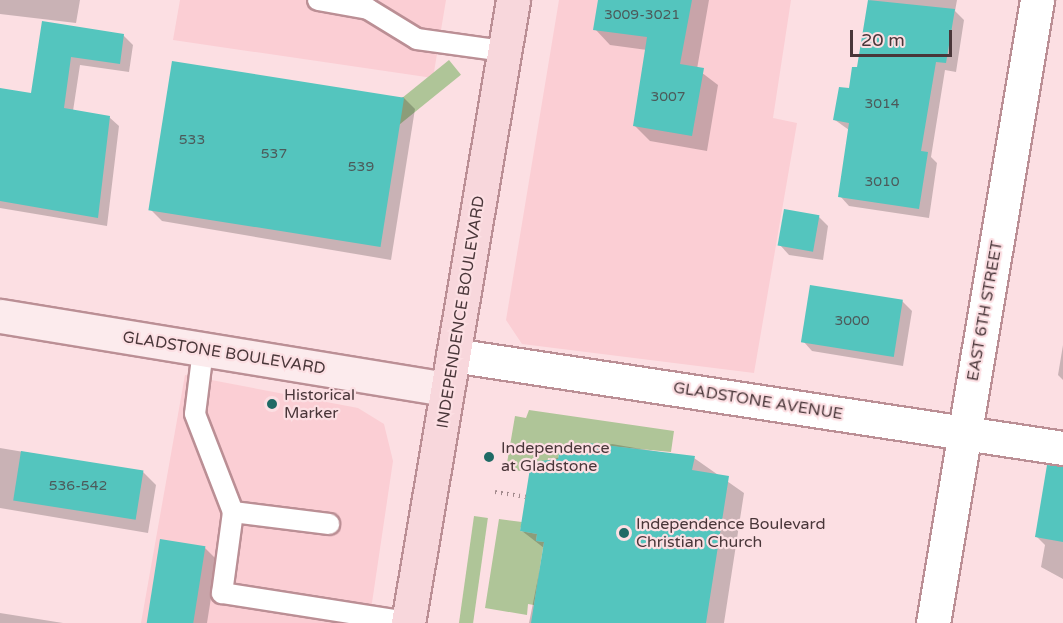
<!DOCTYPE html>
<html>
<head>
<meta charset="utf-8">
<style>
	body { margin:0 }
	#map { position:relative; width:1063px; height:623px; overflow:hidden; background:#fcdfe3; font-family:"Varela Round",sans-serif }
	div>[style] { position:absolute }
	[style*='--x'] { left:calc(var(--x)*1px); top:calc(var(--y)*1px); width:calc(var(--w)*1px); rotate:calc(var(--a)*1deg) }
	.built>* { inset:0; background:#fbced4 }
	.green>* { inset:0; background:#afc598; transform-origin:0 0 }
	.shadow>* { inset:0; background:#0003 }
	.building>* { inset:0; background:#54c5be; transform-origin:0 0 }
	.path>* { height:4px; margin-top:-2px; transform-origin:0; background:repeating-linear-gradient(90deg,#a28a8d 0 1.5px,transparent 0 6px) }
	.roads { filter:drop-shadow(2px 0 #bb8f95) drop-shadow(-2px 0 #bb8f95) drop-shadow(0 2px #bb8f95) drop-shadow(0 -2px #bb8f95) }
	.lane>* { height:20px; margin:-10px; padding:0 10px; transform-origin:10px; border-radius:10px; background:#fff }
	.street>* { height:33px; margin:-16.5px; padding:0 16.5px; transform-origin:16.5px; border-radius:16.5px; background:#fff }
	.secondary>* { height:33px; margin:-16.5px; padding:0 16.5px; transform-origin:16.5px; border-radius:16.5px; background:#fcebed }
	.primary>* { height:33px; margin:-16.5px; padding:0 16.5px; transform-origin:16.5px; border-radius:16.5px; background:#f8d7dc }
	.dots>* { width:16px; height:16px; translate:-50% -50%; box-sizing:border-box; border:3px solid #fcdfe3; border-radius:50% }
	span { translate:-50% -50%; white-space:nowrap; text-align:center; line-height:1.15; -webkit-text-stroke:4.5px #fcdfe3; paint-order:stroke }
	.number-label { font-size:14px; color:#4c5a5a }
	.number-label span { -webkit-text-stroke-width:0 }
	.street-label { font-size:16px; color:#493639 }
	.poi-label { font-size:16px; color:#493639 }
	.left { translate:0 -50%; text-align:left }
	.scale { position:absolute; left:850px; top:30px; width:102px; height:27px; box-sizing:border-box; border:3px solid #493639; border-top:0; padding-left:8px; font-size:18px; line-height:21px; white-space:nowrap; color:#493639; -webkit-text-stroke:4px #fcdfe3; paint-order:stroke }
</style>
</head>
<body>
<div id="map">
	<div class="built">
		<i style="clip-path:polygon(180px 0,446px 0,433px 78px,173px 40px)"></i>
		<i style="clip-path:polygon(559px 0,791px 0,773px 118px,797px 123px,754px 373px,522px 344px,506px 320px)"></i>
		<i style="clip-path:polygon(185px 375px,358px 408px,384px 424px,393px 461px,369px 623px,141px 623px)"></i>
	</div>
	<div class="green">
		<i style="left:449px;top:60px;width:19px;height:203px;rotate:51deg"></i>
		<i style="clip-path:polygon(529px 410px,674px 431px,671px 452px,588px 444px,586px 453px,560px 449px,558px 459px,548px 458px,547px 464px,531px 462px,529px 472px,506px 469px,515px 416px,526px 418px)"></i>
		<i style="left:474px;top:516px;width:14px;height:109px;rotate:8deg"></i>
		<i style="clip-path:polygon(499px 519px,522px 522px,520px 531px,537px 534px,536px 541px,544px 542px,534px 605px,528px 604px,527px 615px,485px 608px)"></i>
	</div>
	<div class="shadow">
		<i style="clip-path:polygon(0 0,80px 0,76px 23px,0 14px)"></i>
		<i style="clip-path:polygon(600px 0,709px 0,697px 69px,718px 85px,707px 151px,650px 141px,635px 126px,647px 50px,610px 45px,595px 29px)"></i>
		<i style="clip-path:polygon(870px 0,957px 0,955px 11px,964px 20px,956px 72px,945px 70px,931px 157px,937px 163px,929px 218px,849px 206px,840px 196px,849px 130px,835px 120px,859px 69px)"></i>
		<i style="clip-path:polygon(43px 23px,123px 35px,133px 45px,129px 72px,80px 65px,73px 111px,109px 117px,119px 126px,107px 226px,0 208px,0 90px,32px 95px)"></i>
		<i style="clip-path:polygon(403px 97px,415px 109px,391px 260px,162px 221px,150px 209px)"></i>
		<i style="clip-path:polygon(819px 217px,828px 226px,823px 260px,789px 255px,780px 245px)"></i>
		<i style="clip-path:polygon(902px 301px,912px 311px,903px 366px,812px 351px,803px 341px)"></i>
		<i style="clip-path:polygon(1063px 345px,1063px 380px,1058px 375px)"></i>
		<i style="clip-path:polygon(612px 444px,694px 458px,744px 493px,724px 623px,529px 623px,544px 548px,522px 531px,549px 460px)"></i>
		<i style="clip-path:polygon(0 448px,143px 472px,156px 485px,148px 533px,0 508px)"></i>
		<i style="clip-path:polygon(1063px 510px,1063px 579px,1041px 567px,1045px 545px,1037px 537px)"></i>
		<i style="clip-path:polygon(204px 547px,217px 560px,207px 623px,148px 623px)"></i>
		<i style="clip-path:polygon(0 613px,63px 623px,0 623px)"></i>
	</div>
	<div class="building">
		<i style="clip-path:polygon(598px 0,692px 0,680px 64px,704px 68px,692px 136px,633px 126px,647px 37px,593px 30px)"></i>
		<i style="clip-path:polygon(868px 0,955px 9px,946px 63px,936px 62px,921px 151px,928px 152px,919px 209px,838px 197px,849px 123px,833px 120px,839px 87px,849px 88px,852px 67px,857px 67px)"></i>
		<i style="clip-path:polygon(42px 21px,124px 34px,120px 64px,71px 57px,64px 108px,110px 116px,98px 218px,0 201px,0 88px,31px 93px)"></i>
		<i style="left:172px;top:61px;width:235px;height:151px;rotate:9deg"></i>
		<i style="left:784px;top:209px;width:36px;height:37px;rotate:10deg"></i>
		<i style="left:810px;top:285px;width:94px;height:58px;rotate:9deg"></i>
		<i style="clip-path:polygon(588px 443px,695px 456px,692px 470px,729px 476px,706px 623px,531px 623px,544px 542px,536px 541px,537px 534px,520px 531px,531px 462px,558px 459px,560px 449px,586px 453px)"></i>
		<i style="left:21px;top:451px;width:124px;height:50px;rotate:9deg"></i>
		<i style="clip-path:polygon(1047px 465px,1063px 466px,1063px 542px,1035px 537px)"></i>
		<i style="left:160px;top:539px;width:46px;height:85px;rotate:9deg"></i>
	</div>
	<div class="path">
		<i style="--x:495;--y:492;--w:31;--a:9"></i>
	</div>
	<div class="roads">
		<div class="lane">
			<i style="--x:318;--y:0;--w:51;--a:10.2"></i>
			<i style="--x:368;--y:9;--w:57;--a:31.5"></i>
			<i style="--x:417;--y:39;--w:88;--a:7.9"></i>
			<i style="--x:203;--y:350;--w:64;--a:97.1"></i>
			<i style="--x:195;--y:414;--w:105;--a:68.8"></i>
			<i style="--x:233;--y:512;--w:82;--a:97.7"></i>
			<i style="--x:222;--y:593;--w:188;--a:8.9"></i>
			<i style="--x:233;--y:512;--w:97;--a:7.1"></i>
		</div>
		<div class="street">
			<i style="--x:453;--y:355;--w:617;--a:8.67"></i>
			<i style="--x:933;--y:623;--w:632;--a:-80.52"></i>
		</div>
		<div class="secondary">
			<i style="--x:0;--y:316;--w:453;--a:9.3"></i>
		</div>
		<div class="primary">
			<i style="--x:408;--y:623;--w:632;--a:-80.43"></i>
		</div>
	</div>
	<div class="dots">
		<i style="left:272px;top:404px;background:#1f6a65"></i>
		<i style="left:489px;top:457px;background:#1f6a65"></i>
		<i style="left:624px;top:533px;background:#1f6a65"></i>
	</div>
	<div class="number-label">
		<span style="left:642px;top:15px">3009-3021</span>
		<span style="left:668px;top:97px">3007</span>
		<span style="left:882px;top:104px">3014</span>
		<span style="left:192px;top:140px">533</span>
		<span style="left:274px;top:154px">537</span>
		<span style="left:361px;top:167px">539</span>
		<span style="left:882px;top:182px">3010</span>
		<span style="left:852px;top:321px">3000</span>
		<span style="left:78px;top:486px">536-542</span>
	</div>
	<div class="street-label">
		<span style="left:985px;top:311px;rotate:-80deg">EAST 6TH STREET</span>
		<span style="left:461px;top:312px;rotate:-81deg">INDEPENDENCE BOULEVARD</span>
		<span style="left:224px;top:353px;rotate:9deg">GLADSTONE BOULEVARD</span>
		<span style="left:758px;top:401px;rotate:9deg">GLADSTONE AVENUE</span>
	</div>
	<div class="poi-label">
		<span class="left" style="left:284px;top:404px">Historical<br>Marker</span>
		<span class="left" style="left:501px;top:457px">Independence<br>at Gladstone</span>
		<span class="left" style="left:636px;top:533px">Independence Boulevard<br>Christian Church</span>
	</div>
	<div class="scale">20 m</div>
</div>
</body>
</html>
